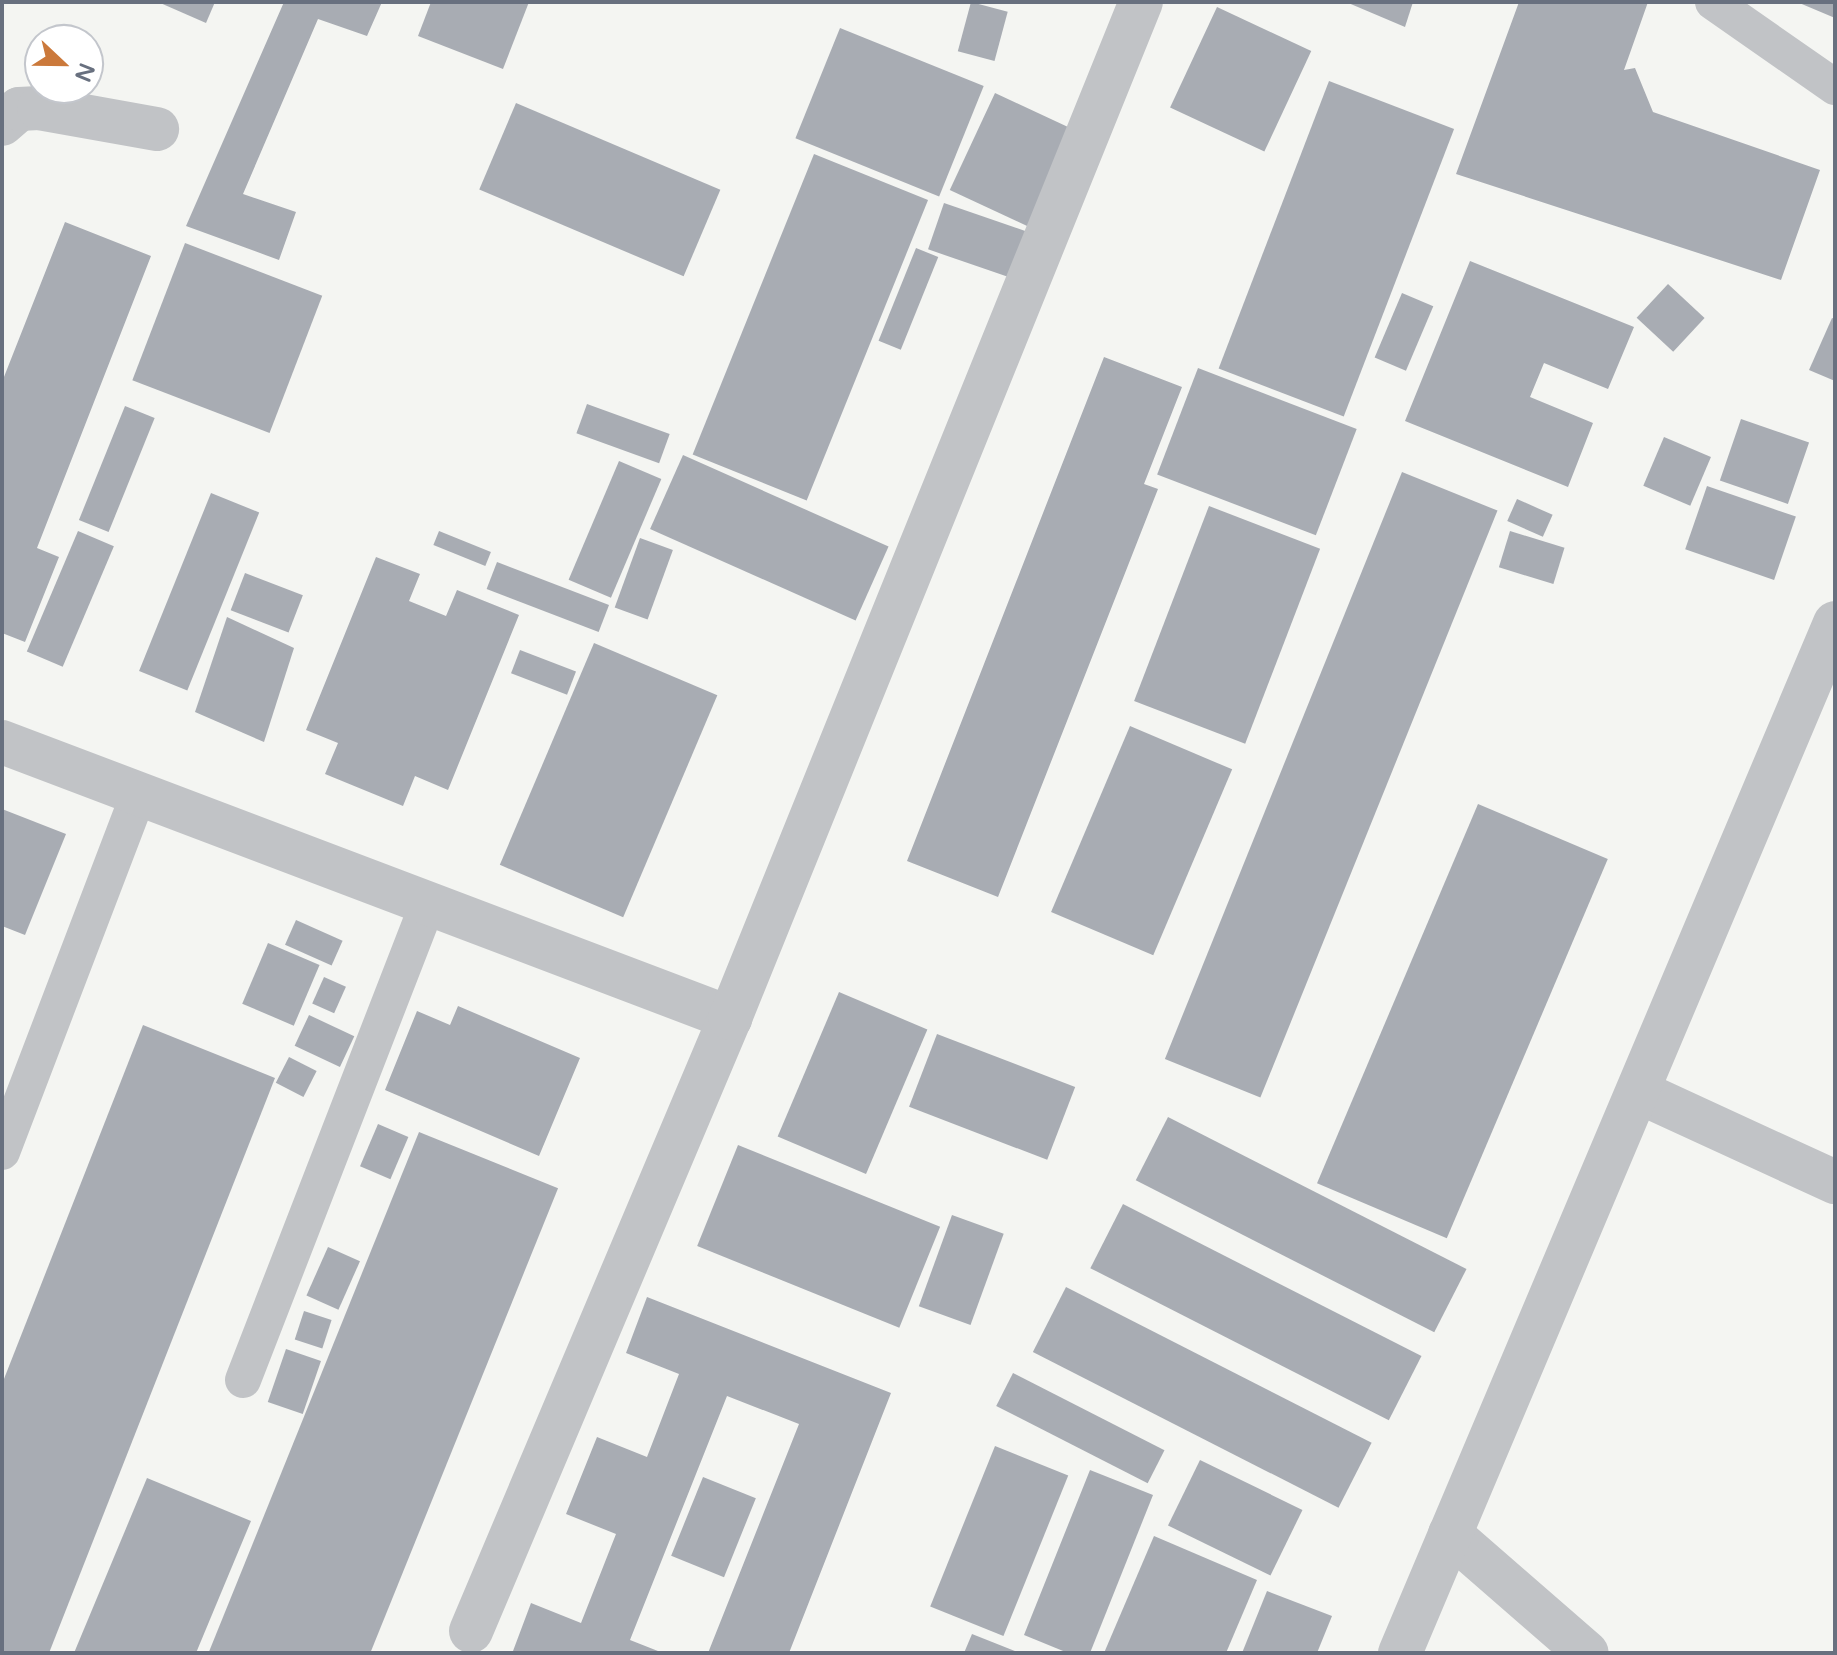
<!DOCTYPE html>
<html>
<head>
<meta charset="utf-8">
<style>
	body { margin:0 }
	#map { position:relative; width:1837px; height:1655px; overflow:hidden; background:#f4f5f2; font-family:"Varela Round",sans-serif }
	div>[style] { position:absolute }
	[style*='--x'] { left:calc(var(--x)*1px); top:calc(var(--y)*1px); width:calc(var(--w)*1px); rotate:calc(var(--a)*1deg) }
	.building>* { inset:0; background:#a8acb3; transform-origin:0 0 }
	.service>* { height:36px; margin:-18px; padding:0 18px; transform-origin:18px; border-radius:18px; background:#c1c3c6 }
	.minor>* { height:44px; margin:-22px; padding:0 22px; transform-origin:22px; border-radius:22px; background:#c1c3c6 }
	span { translate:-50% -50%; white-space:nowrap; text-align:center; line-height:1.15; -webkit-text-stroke:8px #fff; paint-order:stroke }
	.frame { position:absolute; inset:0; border:4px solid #68707f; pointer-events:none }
	.north { position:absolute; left:24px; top:24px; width:80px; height:80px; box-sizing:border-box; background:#fff; border:2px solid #c3c6cc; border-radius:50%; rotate:112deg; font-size:22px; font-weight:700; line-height:32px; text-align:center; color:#68707f }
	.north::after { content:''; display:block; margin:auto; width:28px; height:36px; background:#cb793b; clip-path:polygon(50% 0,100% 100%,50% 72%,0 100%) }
</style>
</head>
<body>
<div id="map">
	<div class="building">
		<i style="clip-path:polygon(158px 2px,215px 2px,206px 23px)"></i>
		<i style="clip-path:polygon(284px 2px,382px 2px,367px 36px,318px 19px,243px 194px,296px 212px,279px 260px,186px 226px)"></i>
		<i style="clip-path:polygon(431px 2px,529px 2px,503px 69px,418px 36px)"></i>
		<i style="left:971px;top:2px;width:38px;height:51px;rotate:15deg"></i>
		<i style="clip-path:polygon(1346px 2px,1413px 2px,1405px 27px)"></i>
		<i style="clip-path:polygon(1519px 2px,1648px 2px,1624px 70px,1635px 68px,1653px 112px,1820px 170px,1781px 280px,1456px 174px)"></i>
		<i style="clip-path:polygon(1797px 2px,1835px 2px,1835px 18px)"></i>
		<i style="left:1217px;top:7px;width:104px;height:111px;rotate:25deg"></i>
		<i style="left:840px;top:28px;width:155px;height:119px;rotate:22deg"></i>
		<i style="left:1329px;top:81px;width:134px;height:308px;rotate:21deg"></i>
		<i style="left:995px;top:93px;width:93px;height:107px;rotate:25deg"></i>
		<i style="left:516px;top:103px;width:222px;height:94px;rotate:23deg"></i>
		<i style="left:814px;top:154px;width:123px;height:324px;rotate:22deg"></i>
		<i style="left:944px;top:203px;width:101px;height:49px;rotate:19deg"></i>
		<i style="clip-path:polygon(65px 222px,151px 256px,37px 548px,59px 557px,25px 642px,2px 633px,2px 382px)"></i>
		<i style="left:185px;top:243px;width:147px;height:147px;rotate:21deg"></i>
		<i style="left:916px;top:248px;width:24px;height:100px;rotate:22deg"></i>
		<i style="clip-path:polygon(1470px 261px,1634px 327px,1608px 389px,1544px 363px,1530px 397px,1593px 423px,1568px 487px,1405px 421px)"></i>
		<i style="left:1668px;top:284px;width:50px;height:46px;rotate:43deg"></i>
		<i style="left:1402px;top:293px;width:34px;height:70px;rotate:23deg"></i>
		<i style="clip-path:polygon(1832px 318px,1835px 319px,1835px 381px,1809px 370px)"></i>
		<i style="clip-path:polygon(1104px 357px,1182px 387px,1144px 484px,1158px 489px,998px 897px,907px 861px)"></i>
		<i style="left:1198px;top:368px;width:170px;height:114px;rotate:21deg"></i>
		<i style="left:587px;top:404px;width:88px;height:31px;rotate:20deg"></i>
		<i style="left:125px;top:406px;width:32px;height:123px;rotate:22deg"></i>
		<i style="left:1741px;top:419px;width:72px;height:65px;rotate:19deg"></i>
		<i style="left:1664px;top:437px;width:51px;height:53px;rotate:23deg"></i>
		<i style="left:683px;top:455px;width:225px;height:81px;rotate:24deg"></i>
		<i style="left:619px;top:461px;width:46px;height:129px;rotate:23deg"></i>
		<i style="left:1402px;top:472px;width:103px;height:633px;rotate:22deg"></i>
		<i style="left:1707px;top:486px;width:94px;height:67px;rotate:19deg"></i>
		<i style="left:211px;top:493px;width:52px;height:192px;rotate:22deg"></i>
		<i style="left:1517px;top:499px;width:39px;height:24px;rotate:24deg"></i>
		<i style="left:1209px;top:506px;width:119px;height:209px;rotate:21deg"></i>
		<i style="left:78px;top:531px;width:39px;height:131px;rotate:23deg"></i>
		<i style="left:439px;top:531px;width:56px;height:15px;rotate:22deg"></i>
		<i style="left:1510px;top:531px;width:57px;height:38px;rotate:17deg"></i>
		<i style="left:640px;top:538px;width:35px;height:74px;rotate:20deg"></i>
		<i style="clip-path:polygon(376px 557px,420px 574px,409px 601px,446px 616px,457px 590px,519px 615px,448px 790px,415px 776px,403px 806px,325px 774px,338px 743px,306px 730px)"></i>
		<i style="left:497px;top:562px;width:120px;height:29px;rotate:21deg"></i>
		<i style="left:245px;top:573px;width:62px;height:40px;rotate:21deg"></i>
		<i style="clip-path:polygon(227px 617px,294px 648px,264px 742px,195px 712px)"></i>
		<i style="left:594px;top:643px;width:134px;height:241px;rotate:23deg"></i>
		<i style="left:520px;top:650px;width:60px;height:25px;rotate:21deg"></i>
		<i style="left:1130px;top:726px;width:111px;height:202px;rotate:23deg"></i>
		<i style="left:1478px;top:804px;width:141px;height:412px;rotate:23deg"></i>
		<i style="clip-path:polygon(2px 809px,66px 834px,25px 935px,2px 926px)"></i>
		<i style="left:296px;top:920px;width:51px;height:27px;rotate:24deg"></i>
		<i style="left:268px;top:943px;width:56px;height:66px;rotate:23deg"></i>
		<i style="left:324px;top:977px;width:24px;height:29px;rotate:24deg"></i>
		<i style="left:839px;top:992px;width:96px;height:157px;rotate:23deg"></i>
		<i style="clip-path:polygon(458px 1006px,580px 1058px,539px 1156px,385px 1090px,417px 1011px,450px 1025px)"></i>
		<i style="left:309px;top:1015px;width:50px;height:34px;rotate:25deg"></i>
		<i style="clip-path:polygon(143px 1025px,275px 1078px,49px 1653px,2px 1653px,2px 1384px)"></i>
		<i style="left:937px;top:1034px;width:148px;height:78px;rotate:21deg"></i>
		<i style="left:289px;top:1057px;width:31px;height:29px;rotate:27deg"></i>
		<i style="left:1168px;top:1117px;width:335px;height:71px;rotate:27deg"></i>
		<i style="left:378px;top:1124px;width:33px;height:46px;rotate:23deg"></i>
		<i style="left:419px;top:1132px;width:150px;height:562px;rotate:22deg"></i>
		<i style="left:738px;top:1145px;width:218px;height:109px;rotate:22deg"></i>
		<i style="left:1123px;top:1204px;width:335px;height:72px;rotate:27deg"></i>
		<i style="left:952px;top:1215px;width:55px;height:97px;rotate:20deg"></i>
		<i style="left:328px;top:1247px;width:35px;height:53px;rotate:24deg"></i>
		<i style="left:1066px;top:1287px;width:343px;height:73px;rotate:27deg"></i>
		<i style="clip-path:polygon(647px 1297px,891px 1393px,789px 1653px,708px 1653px,799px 1424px,727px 1396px,630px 1640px,663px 1653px,513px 1651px,531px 1603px,581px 1623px,616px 1534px,566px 1514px,597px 1437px,647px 1457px,679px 1374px,626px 1353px)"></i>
		<i style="left:304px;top:1311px;width:29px;height:30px;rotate:18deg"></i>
		<i style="left:286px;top:1349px;width:37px;height:56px;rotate:19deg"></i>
		<i style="left:1013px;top:1373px;width:170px;height:37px;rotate:27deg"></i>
		<i style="left:995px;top:1446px;width:79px;height:173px;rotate:22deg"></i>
		<i style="left:1200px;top:1460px;width:114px;height:73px;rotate:26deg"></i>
		<i style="clip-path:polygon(1090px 1470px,1153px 1495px,1090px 1653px,1068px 1653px,1024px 1635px)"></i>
		<i style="left:703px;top:1477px;width:57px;height:85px;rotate:22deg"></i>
		<i style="clip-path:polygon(147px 1478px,251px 1521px,196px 1653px,74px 1653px)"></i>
		<i style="clip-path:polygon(1154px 1536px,1257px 1580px,1226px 1653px,1104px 1653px)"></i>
		<i style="clip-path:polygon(1267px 1591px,1332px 1616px,1317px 1653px,1242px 1653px)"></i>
		<i style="clip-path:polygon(972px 1634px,1020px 1653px,964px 1653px)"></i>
	</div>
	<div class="service">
		<i style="--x:1713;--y:2;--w:149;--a:34.9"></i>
		<i style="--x:2;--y:1152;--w:384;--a:-69.1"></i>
		<i style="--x:243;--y:1380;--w:512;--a:-68.8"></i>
	</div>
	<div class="minor">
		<i style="--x:2;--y:124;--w:23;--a:-41"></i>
		<i style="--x:19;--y:109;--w:20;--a:-3"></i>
		<i style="--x:39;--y:108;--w:120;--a:10.1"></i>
		<i style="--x:2;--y:742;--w:779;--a:20.76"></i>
		<i style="--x:1639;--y:1092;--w:216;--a:24.7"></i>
		<i style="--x:1450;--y:1534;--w:181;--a:41"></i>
		<i style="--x:471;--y:1631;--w:665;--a:-67.1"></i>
		<i style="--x:730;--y:1018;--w:1096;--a:-67.98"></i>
		<i style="--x:1400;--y:1653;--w:1118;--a:-67.1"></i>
	</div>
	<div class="frame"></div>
	<div class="north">N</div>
</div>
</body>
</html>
